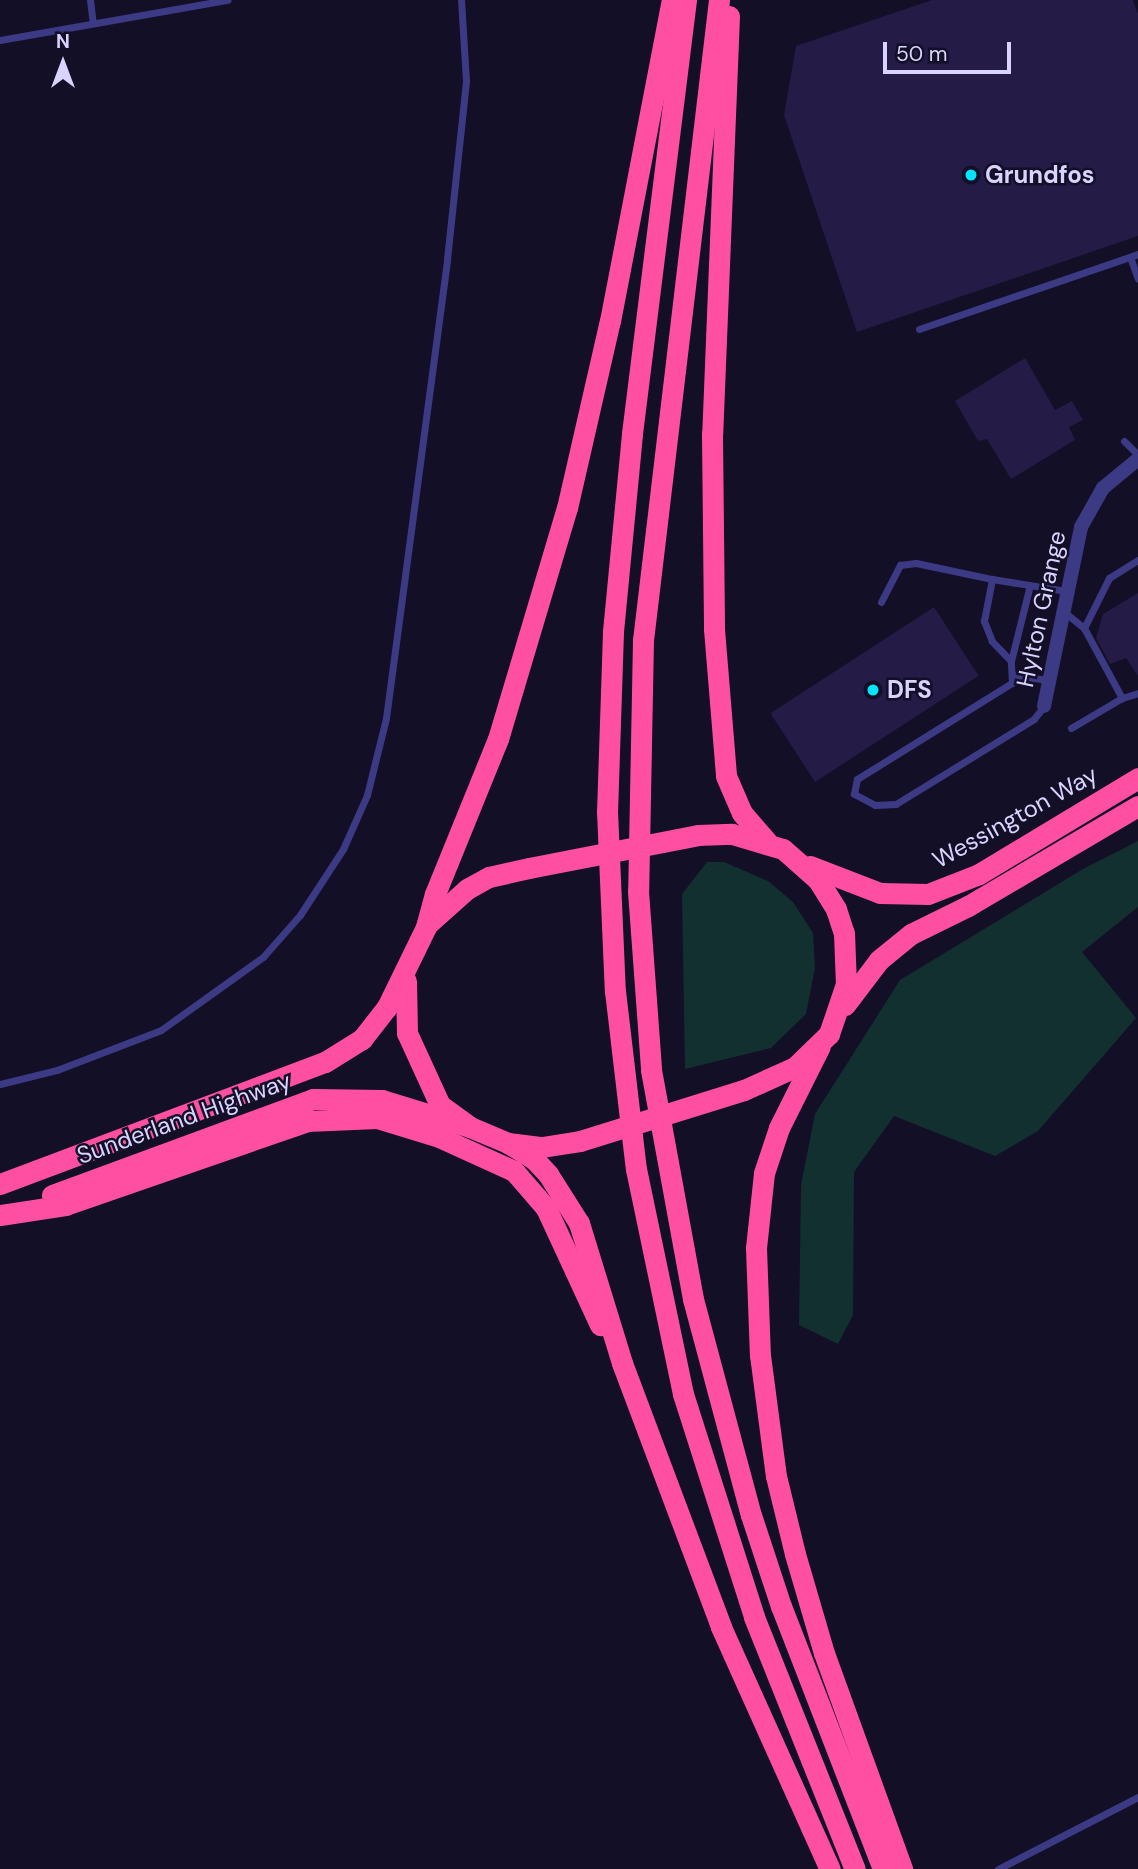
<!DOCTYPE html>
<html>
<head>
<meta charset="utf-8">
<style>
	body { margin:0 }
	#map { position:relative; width:1138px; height:1869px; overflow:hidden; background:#130f26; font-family:"DM Sans",sans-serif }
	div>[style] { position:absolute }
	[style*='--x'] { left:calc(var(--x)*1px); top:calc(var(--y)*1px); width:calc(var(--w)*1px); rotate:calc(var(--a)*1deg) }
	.green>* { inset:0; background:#12302f }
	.building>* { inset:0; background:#241b47; transform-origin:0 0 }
	.lane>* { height:7px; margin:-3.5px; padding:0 3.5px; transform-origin:3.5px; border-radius:3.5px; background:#3d3a85 }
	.street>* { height:14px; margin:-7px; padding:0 7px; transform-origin:7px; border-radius:7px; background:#3d3a85 }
	.highway>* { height:21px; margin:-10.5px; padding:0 10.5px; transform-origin:10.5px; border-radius:10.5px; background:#ff4fa3 }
	.highway-bridge>* { height:21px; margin:-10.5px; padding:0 10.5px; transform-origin:10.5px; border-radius:10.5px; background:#ff4fa3 }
	.dots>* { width:19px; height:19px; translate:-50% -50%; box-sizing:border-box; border:4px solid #130f26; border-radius:50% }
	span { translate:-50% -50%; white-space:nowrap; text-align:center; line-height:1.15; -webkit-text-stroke:5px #130f26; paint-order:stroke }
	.poi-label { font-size:24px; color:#d9d4ff; font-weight:700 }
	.left { translate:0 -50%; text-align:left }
	.street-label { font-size:24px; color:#d9d4ff }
	.north { position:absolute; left:28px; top:28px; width:70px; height:70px; -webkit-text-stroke:5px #130f26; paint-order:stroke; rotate:0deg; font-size:19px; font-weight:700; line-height:28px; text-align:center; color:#d9d4ff }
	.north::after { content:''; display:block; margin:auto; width:24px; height:32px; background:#d9d4ff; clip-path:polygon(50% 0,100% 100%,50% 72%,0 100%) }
	.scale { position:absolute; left:883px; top:42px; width:128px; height:32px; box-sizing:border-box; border:4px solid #d9d4ff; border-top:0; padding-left:9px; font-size:21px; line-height:24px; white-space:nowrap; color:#d9d4ff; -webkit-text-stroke:5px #130f26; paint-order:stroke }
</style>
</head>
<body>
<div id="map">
	<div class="green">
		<i style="clip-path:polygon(1138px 841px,1138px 907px,1082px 952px,1136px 1018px,1038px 1131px,995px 1156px,894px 1116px,854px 1172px,853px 1315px,838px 1344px,799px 1325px,801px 1185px,815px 1114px,900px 980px,1083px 869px)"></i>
		<i style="clip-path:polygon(707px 862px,724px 862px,768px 881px,793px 902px,813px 933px,815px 968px,806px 1014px,771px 1048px,685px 1069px,682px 894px)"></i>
	</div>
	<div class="building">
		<i style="clip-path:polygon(932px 0,1133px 0,1138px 14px,1138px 236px,857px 332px,784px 115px,796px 46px)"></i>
		<i style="clip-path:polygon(1025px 358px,1055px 410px,1072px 401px,1083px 420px,1069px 427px,1075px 440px,1011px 479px,987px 439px,978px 441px,955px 401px)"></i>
		<i style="clip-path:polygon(1138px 593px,1138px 676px,1126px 658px,1110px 664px,1096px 638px,1103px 614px)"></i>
		<i style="left:934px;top:607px;width:82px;height:195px;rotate:57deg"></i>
	</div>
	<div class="lane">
		<i style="--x:90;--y:0;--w:23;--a:83"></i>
		<i style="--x:0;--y:40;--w:231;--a:-10"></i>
		<i style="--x:1130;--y:257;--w:23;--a:70"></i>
		<i style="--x:919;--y:329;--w:231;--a:-18.9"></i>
		<i style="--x:1124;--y:441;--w:20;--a:45"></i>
		<i style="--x:881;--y:602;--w:42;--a:-62.8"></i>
		<i style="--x:900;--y:565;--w:16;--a:-7"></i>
		<i style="--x:916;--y:563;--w:78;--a:11.9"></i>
		<i style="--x:1063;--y:611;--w:27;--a:39"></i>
		<i style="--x:1084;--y:628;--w:80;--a:61.5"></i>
		<i style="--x:1122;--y:698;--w:17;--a:-17"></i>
		<i style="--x:1084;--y:628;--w:56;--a:-63.4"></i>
		<i style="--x:1109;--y:578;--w:34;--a:-32"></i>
		<i style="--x:1011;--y:661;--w:78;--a:-76"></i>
		<i style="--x:1012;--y:675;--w:37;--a:8"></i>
		<i style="--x:1044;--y:706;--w:16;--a:128"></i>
		<i style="--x:1034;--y:719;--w:162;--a:148.4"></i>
		<i style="--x:896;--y:804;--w:21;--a:177"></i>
		<i style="--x:875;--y:805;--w:24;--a:-152"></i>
		<i style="--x:854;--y:794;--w:15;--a:-79"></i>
		<i style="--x:857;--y:779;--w:182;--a:-31.8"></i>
		<i style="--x:1012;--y:683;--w:22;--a:-93"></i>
		<i style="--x:1011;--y:661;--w:28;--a:-134"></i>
		<i style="--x:992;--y:641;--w:22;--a:-112"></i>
		<i style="--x:984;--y:621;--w:43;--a:-79.2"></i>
		<i style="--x:992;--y:579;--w:75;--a:9.2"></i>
		<i style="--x:1071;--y:728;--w:59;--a:-30.5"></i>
		<i style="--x:0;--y:1084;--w:59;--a:-13.8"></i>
		<i style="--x:57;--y:1070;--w:111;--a:-21"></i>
		<i style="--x:161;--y:1030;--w:125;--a:-35.6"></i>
		<i style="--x:263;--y:957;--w:56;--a:-48.6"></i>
		<i style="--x:300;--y:915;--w:79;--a:-56.9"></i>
		<i style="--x:343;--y:849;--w:59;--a:-66"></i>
		<i style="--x:367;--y:795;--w:79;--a:-76.1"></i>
		<i style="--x:386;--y:718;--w:463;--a:-82.4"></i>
		<i style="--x:447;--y:259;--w:179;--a:-83.9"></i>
		<i style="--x:466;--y:81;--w:81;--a:-93.5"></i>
		<i style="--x:998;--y:1869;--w:157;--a:-27.2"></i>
	</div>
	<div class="street">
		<i style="--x:1044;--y:706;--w:183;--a:-78.3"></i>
		<i style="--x:1081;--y:527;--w:45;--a:-60.6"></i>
		<i style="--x:1103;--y:488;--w:45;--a:-39.6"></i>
	</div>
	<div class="highway">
		<i style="--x:686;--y:0;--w:437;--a:97.1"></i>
		<i style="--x:632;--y:434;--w:199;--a:95.5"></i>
		<i style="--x:613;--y:632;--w:179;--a:91.9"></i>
		<i style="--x:607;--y:811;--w:180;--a:87.5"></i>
		<i style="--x:615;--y:991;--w:179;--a:83.3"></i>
		<i style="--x:636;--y:1169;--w:230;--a:78.2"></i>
		<i style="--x:683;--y:1394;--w:234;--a:72.3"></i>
		<i style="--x:754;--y:1617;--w:271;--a:68.2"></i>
		<i style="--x:719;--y:0;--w:644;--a:96.77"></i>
		<i style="--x:643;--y:640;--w:251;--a:91.1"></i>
		<i style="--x:638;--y:891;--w:179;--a:85.8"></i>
		<i style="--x:651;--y:1070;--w:233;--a:79.6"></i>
		<i style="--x:693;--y:1299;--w:224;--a:75"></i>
		<i style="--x:751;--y:1515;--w:96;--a:71.8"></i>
		<i style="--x:781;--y:1606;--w:282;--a:68.8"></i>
		<i style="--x:729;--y:16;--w:418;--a:92.3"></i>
		<i style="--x:712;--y:434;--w:195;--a:89.4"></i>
		<i style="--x:714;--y:629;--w:147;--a:85.3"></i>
		<i style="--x:726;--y:776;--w:40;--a:66.6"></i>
		<i style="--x:742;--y:813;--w:38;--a:49"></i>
		<i style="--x:698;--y:835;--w:34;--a:-2"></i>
		<i style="--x:732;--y:834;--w:53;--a:16.4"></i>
		<i style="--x:783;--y:849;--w:47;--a:41.5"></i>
		<i style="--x:818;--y:880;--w:34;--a:58"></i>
		<i style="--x:836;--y:909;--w:25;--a:72"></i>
		<i style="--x:844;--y:933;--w:51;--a:87.8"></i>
		<i style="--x:846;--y:984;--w:53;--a:108.8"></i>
		<i style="--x:829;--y:1034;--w:47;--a:135.9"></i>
		<i style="--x:795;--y:1067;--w:56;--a:155.7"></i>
		<i style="--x:810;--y:866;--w:75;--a:21.1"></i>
		<i style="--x:880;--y:893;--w:48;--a:1.2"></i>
		<i style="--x:928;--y:894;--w:55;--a:-21.4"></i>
		<i style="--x:979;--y:874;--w:186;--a:-31.1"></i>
		<i style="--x:429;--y:923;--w:51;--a:-41.8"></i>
		<i style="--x:467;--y:889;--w:25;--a:-29"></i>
		<i style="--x:489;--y:877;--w:41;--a:-12.7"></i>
		<i style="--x:406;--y:981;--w:52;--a:88.9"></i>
		<i style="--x:407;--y:1033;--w:79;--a:65.4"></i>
		<i style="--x:440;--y:1105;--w:37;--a:36"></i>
		<i style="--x:470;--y:1127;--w:41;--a:22.8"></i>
		<i style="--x:508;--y:1143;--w:34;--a:7"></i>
		<i style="--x:542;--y:1147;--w:38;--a:-9"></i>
		<i style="--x:845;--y:1005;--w:56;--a:-52.9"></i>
		<i style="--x:879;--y:960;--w:41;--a:-39.1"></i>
		<i style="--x:911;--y:934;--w:64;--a:-26.2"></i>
		<i style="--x:968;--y:906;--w:197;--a:-30.5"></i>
		<i style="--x:820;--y:1046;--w:92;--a:116.6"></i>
		<i style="--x:779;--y:1128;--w:47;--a:108.4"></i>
		<i style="--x:764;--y:1173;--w:75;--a:96.1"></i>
		<i style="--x:756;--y:1248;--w:107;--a:87.9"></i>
		<i style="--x:760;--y:1355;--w:122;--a:82.5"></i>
		<i style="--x:776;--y:1476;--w:80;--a:76.3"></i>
		<i style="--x:795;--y:1554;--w:103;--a:73.7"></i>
		<i style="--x:824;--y:1653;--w:230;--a:70.1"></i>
		<i style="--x:508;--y:1143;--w:31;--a:32"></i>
		<i style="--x:534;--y:1159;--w:21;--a:47"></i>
		<i style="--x:548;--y:1174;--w:58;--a:57.7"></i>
		<i style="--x:579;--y:1223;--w:146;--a:72.9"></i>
		<i style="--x:622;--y:1363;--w:282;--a:69.4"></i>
		<i style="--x:721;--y:1627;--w:265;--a:65.8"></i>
		<i style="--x:0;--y:1184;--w:347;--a:-20.6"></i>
		<i style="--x:325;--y:1062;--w:44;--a:-31.9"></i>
		<i style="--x:362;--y:1039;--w:41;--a:-52"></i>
		<i style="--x:387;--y:1007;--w:89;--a:-64"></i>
		<i style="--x:426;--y:927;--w:34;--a:-75"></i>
		<i style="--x:435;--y:894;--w:167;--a:-67.9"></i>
		<i style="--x:498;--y:739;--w:241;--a:-73.4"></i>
		<i style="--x:567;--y:508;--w:192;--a:-77.1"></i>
		<i style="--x:610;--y:321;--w:327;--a:-79.1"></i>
		<i style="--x:52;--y:1195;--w:278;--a:-20.2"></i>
		<i style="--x:313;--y:1099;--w:69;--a:0.8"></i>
		<i style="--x:382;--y:1100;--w:92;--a:17.1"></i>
		<i style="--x:0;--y:1215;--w:66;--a:-8.7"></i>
		<i style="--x:65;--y:1205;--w:256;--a:-19.1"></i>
		<i style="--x:307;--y:1121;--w:70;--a:-2.5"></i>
		<i style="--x:377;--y:1118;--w:65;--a:17"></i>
		<i style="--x:439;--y:1137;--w:82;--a:24.4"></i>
		<i style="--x:514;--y:1171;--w:49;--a:49.1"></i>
		<i style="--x:546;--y:1208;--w:129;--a:65.2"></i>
	</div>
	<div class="highway-bridge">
		<i style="--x:529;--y:868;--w:172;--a:-11"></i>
		<i style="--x:580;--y:1141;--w:172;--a:-17.3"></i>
	</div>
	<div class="dots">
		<i style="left:971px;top:175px;background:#00e5ff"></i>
		<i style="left:873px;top:690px;background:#00e5ff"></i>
	</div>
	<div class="poi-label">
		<span class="left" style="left:985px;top:175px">Grundfos</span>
		<span class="left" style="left:887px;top:690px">DFS</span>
	</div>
	<div class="street-label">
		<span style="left:1041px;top:609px;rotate:-78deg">Hylton Grange</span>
		<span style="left:1015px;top:817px;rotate:-29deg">Wessington Way</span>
		<span style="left:184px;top:1118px;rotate:-20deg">Sunderland Highway</span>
	</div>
	<div class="north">N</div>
	<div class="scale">50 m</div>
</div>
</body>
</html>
